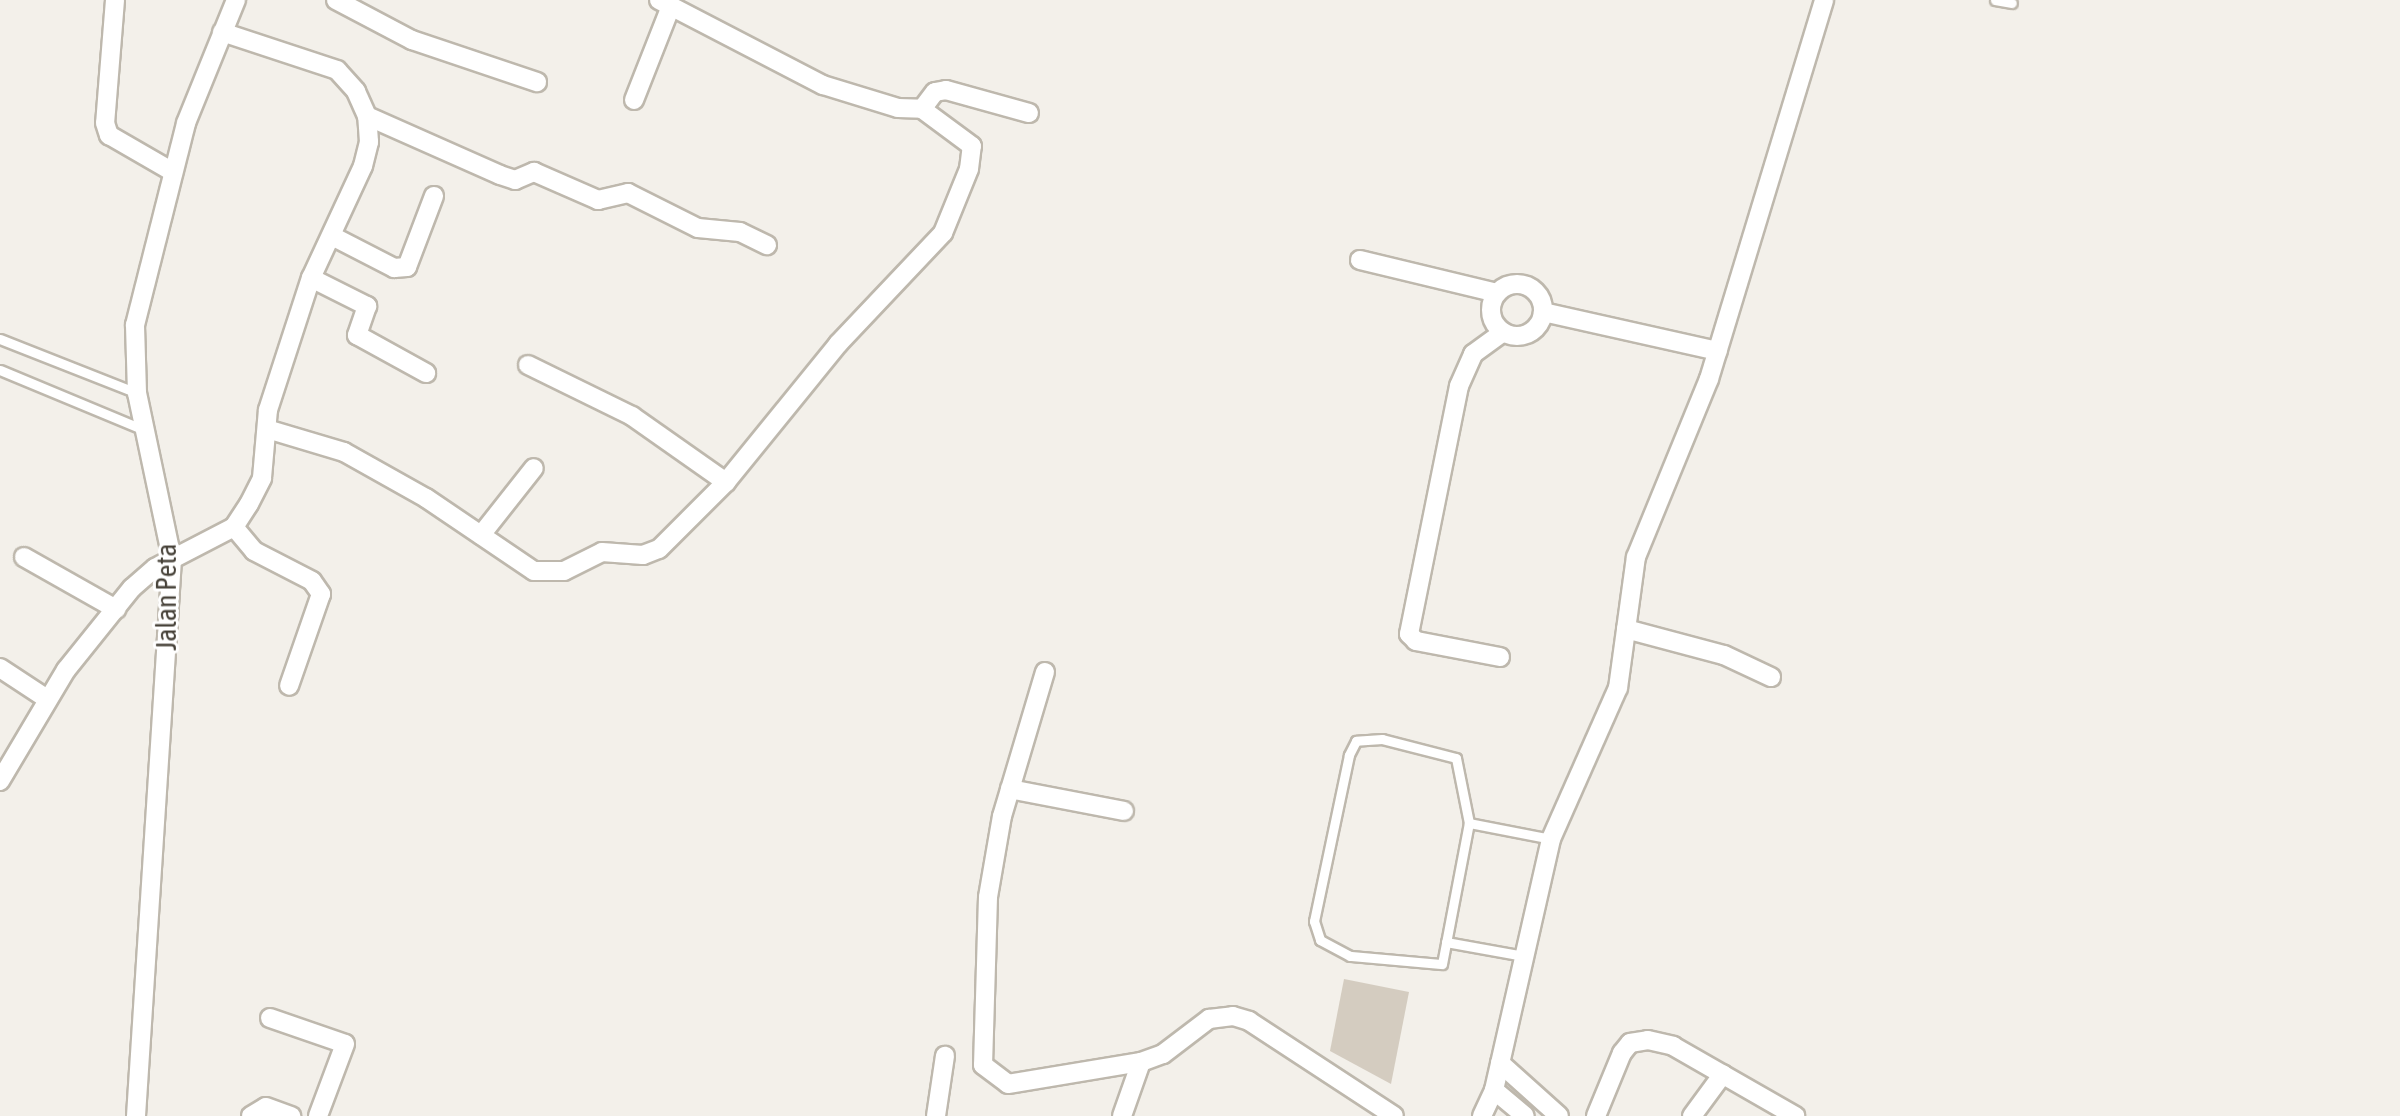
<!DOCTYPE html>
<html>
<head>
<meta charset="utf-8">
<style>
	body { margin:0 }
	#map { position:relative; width:2400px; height:1116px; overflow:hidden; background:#f3f0ea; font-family:"Asap Condensed",sans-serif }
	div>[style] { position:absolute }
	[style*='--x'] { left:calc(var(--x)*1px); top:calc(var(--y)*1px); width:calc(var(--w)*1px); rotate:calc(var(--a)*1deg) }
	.building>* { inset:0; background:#d4ccc0 }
	.roads { filter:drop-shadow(2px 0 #beb8ad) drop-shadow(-2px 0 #beb8ad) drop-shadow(0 2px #beb8ad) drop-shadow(0 -2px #beb8ad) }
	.lane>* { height:9px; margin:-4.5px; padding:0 4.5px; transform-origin:4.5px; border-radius:4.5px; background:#fff }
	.street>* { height:18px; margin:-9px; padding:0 9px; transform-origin:9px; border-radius:9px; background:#fff }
	.street>.ring { margin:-9px; padding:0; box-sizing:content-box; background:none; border:18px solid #fff; border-radius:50% }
	span { translate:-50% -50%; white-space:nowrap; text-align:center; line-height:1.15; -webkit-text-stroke:6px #fff; paint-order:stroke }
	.street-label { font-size:28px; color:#464138 }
</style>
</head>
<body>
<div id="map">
	<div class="building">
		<i style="clip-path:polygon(1344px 979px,1409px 992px,1391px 1084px,1330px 1051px)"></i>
	</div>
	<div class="roads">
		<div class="lane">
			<i style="--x:1995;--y:0;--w:17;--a:10"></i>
			<i style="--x:0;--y:339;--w:147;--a:21.5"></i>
			<i style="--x:0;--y:370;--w:156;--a:22.6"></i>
			<i style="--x:1469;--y:823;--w:66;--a:-101.3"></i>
			<i style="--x:1456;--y:758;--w:76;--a:-165.6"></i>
			<i style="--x:1382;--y:739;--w:26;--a:176"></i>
			<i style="--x:1356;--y:741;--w:16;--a:117"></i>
			<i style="--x:1349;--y:755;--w:170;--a:101.9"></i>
			<i style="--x:1314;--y:921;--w:20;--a:72"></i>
			<i style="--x:1320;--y:940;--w:34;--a:28"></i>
			<i style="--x:1350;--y:956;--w:92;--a:5"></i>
			<i style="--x:1442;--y:964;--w:144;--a:-79.2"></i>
			<i style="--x:1469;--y:823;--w:84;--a:11"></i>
			<i style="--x:1446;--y:942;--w:79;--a:10.2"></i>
		</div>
		<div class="street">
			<i style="--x:115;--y:0;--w:123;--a:94.6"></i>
			<i style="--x:105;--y:123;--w:13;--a:72"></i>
			<i style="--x:109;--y:135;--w:74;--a:30"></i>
			<i style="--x:336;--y:0;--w:86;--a:27.8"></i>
			<i style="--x:412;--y:40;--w:132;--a:18.6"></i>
			<i style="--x:659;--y:0;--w:185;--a:27.4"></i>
			<i style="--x:823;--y:85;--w:78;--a:17"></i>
			<i style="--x:898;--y:108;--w:24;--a:2"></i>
			<i style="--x:922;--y:109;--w:21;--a:-53"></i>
			<i style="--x:935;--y:92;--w:11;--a:-10"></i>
			<i style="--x:946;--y:90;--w:86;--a:15.5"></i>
			<i style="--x:634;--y:100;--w:101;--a:-68.5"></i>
			<i style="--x:367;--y:116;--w:145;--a:23.9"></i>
			<i style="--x:500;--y:175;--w:16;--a:18"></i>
			<i style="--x:515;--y:180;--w:21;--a:-23"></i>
			<i style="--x:534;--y:172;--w:70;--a:23.6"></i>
			<i style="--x:598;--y:200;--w:31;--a:-13"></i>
			<i style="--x:628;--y:193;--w:78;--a:26.6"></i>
			<i style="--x:698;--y:228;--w:42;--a:5.4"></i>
			<i style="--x:740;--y:232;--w:30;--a:26"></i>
			<i style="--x:332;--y:236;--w:70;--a:27.3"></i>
			<i style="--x:394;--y:268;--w:13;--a:-4"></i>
			<i style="--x:407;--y:267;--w:76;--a:-69.2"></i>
			<i style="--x:1360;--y:260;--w:141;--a:13.5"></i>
			<i style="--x:311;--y:278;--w:63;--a:26.6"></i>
			<i style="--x:367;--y:306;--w:31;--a:109"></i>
			<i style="--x:357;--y:335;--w:79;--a:28.8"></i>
			<i class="ring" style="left:1491px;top:284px;width:34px;height:34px"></i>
			<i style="--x:1543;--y:312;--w:179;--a:12.6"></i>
			<i style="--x:528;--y:365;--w:116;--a:26.1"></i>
			<i style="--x:632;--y:416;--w:115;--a:35.1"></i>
			<i style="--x:267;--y:429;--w:80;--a:16.6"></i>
			<i style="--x:344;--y:452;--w:94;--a:29.3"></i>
			<i style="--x:426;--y:498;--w:130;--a:34.1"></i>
			<i style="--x:534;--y:571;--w:30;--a:0"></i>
			<i style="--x:564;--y:571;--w:42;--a:-26.6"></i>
			<i style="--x:602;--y:552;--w:41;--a:4.2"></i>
			<i style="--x:643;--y:555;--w:17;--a:-21"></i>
			<i style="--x:659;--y:549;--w:95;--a:-45"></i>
			<i style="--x:726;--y:482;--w:178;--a:-50.9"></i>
			<i style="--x:838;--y:344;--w:153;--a:-46.6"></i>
			<i style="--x:943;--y:233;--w:69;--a:-67.9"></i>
			<i style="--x:969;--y:169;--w:23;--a:-83"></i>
			<i style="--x:972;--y:146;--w:62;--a:-143.5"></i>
			<i style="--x:234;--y:527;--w:31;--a:50"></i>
			<i style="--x:254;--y:551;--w:65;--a:27.3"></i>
			<i style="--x:312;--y:581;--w:16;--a:55"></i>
			<i style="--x:321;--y:594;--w:97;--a:109.2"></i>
			<i style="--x:481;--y:535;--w:85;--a:-51.7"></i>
			<i style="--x:24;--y:557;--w:106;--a:29.5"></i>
			<i style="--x:1626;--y:629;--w:101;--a:14.9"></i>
			<i style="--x:1724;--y:655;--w:52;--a:25.1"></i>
			<i style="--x:1500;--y:657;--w:86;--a:-169.2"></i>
			<i style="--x:1416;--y:641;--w:10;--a:-135"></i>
			<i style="--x:1409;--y:634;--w:253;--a:-78.6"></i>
			<i style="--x:1459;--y:386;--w:35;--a:-66"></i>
			<i style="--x:1473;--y:354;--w:37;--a:-36"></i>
			<i style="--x:0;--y:668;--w:56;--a:33.4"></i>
			<i style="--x:1045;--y:672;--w:150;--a:106.6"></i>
			<i style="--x:1002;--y:816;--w:82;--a:99.8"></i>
			<i style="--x:988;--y:897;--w:168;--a:91.7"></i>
			<i style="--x:983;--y:1065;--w:31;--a:37"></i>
			<i style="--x:1008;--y:1084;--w:135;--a:-9.4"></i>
			<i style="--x:1141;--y:1062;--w:23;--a:-20"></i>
			<i style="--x:1163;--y:1054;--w:58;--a:-37.3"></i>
			<i style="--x:1209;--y:1019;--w:24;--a:-7"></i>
			<i style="--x:1233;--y:1016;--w:17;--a:17"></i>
			<i style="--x:1249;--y:1021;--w:173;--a:33.2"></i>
			<i style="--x:0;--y:781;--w:129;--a:-59.3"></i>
			<i style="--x:66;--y:670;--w:105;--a:-51.2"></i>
			<i style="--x:132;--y:588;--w:30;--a:-41"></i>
			<i style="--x:155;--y:568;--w:89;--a:-27.4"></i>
			<i style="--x:234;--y:527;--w:27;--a:-57"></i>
			<i style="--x:249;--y:504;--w:29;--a:-63"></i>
			<i style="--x:262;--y:478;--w:68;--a:-85"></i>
			<i style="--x:268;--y:410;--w:139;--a:-72"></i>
			<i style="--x:311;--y:278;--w:123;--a:-65.1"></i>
			<i style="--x:363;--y:166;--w:25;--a:-76"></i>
			<i style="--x:369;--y:142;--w:26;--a:-94"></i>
			<i style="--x:367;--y:116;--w:27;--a:-114"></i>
			<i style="--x:356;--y:91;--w:28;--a:-132"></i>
			<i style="--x:337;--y:70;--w:121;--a:-161.7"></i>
			<i style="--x:1010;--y:789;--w:116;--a:10.9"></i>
			<i style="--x:270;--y:1018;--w:79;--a:19.1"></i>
			<i style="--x:345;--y:1044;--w:77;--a:110.6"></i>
			<i style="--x:1500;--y:1063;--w:79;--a:41.9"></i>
			<i style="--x:1494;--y:1090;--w:40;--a:40"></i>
			<i style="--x:136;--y:1116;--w:558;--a:-86.3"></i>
			<i style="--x:172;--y:559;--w:170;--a:-101.9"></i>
			<i style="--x:137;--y:393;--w:68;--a:-91.7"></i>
			<i style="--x:135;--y:325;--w:208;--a:-75.8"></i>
			<i style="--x:186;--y:123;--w:133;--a:-67.9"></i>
			<i style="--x:251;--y:1116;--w:17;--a:-31"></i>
			<i style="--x:266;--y:1107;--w:27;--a:20"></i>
			<i style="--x:936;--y:1116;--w:61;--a:-81.5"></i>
			<i style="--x:1122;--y:1116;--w:57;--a:-70.6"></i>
			<i style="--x:1482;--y:1116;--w:29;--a:-65"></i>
			<i style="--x:1494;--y:1090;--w:257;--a:-77.2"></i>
			<i style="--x:1551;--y:839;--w:165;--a:-66.1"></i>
			<i style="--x:1618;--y:688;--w:132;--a:-82.2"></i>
			<i style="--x:1636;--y:557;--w:192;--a:-67.7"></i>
			<i style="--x:1709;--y:379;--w:396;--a:-73.1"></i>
			<i style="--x:1596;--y:1116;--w:68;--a:-67.6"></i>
			<i style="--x:1622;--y:1053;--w:13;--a:-51"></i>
			<i style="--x:1630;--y:1043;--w:18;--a:-9"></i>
			<i style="--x:1648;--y:1040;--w:26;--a:13"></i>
			<i style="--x:1673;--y:1046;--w:141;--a:29.8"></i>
			<i style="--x:1692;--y:1116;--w:52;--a:-53.6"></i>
		</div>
	</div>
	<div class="street-label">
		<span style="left:166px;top:597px;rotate:-90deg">Jalan Peta</span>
	</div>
</div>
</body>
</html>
